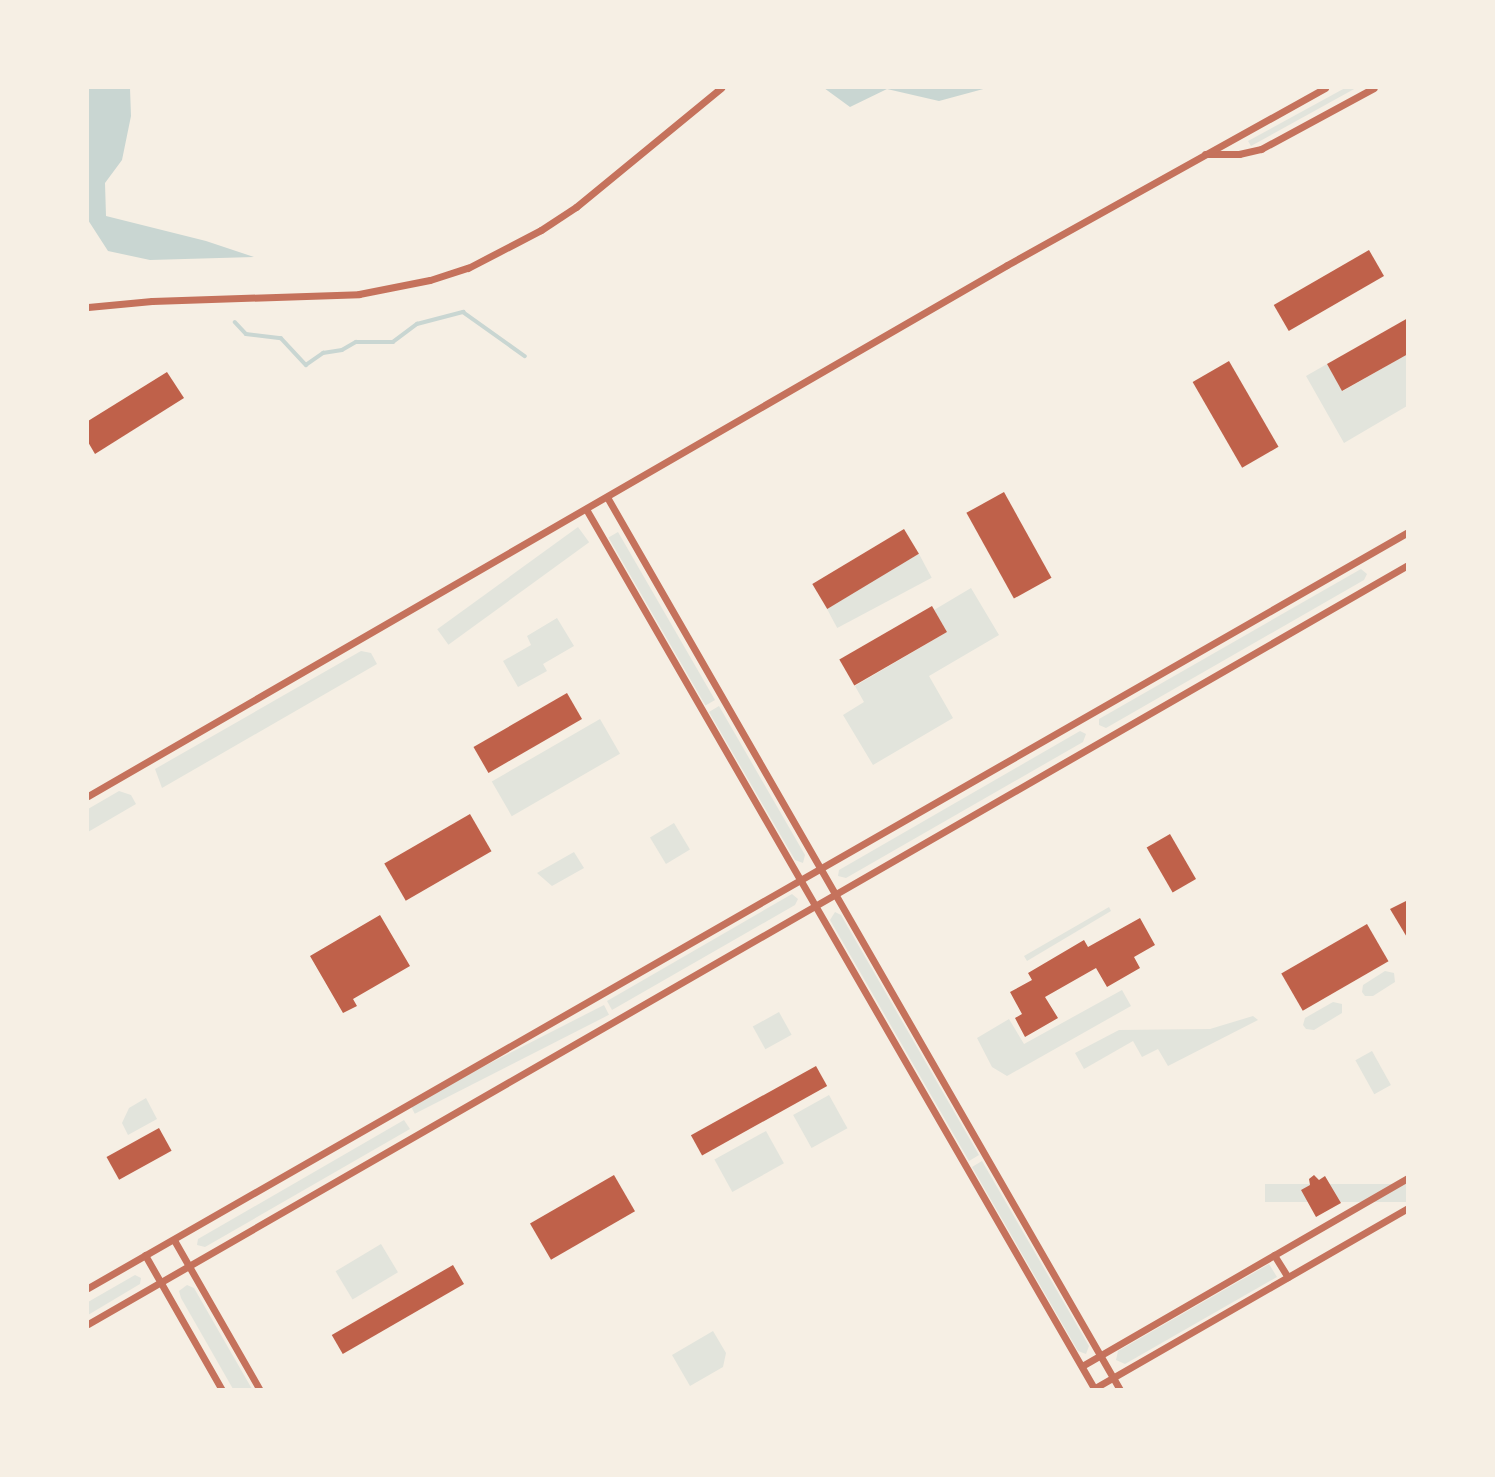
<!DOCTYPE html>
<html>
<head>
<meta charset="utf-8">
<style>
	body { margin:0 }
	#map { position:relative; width:1495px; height:1477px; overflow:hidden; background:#f6efe4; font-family:Barlow,sans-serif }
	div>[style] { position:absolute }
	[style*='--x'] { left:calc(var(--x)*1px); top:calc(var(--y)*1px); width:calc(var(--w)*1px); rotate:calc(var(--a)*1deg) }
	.green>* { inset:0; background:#e2e4dc; transform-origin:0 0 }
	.water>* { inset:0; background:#c9d6d2 }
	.stream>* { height:3.5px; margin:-1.75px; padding:0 1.75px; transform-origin:1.75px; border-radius:1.75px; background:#c9d6d2 }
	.building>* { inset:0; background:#bf614a; transform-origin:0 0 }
	.tertiary>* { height:7px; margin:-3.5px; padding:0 3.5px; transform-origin:3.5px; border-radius:3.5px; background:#c5725c }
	span { translate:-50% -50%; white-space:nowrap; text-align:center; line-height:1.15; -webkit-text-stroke:7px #f6efe4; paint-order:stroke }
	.frame { position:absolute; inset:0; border:89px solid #f6efe4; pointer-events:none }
</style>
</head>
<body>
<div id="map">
	<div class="green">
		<i style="clip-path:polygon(1345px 88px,1356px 88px,1251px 146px,1248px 141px)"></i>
		<i style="clip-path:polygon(1407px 354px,1407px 406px,1344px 443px,1306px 376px,1327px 364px,1343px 391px)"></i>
		<i style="left:578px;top:527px;width:19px;height:174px;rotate:54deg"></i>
		<i style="left:618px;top:532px;width:194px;height:11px;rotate:60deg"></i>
		<i style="left:919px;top:554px;width:27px;height:107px;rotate:62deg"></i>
		<i style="clip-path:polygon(1361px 569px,1367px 574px,1364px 580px,1106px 728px,1099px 725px,1099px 719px)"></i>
		<i style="clip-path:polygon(971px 588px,999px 635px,929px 676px,953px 718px,873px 765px,843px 715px,864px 702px,855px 686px,947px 632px,934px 610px)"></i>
		<i style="clip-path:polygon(557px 618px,574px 646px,543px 664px,547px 671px,518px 687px,503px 661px,531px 645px,527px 636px)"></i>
		<i style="clip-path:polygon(361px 651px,371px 653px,377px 664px,162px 788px,155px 769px)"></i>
		<i style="clip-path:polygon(719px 706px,805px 855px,803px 863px,795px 860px,709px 712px)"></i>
		<i style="left:600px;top:719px;width:40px;height:125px;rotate:60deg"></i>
		<i style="clip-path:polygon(1080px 731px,1086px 734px,1083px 742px,846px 878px,838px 876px,839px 870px)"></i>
		<i style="clip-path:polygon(119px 791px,131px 795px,136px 804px,88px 832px,88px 809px)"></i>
		<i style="left:674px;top:823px;width:31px;height:28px;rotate:59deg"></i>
		<i style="clip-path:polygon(574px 852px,584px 868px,552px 886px,537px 873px)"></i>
		<i style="clip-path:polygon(792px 894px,798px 899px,795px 905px,612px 1010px,607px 1001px)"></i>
		<i style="clip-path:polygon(1109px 907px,1111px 911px,1027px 961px,1024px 956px)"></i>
		<i style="clip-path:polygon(835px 912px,841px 915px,979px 1155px,969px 1161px,830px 920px)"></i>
		<i style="clip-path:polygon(1385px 971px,1394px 973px,1395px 982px,1373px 996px,1365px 996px,1362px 992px,1363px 985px)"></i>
		<i style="clip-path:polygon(1122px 990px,1131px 1006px,1007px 1076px,992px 1067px,977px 1038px,1009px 1019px,1024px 1044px)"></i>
		<i style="clip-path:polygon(1333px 1002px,1342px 1004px,1342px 1013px,1314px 1030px,1306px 1029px,1303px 1025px,1305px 1018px)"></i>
		<i style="left:604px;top:1005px;width:11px;height:218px;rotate:63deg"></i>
		<i style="left:779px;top:1012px;width:26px;height:30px;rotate:61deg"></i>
		<i style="clip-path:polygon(1253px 1016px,1258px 1020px,1168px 1066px,1158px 1049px,1142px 1057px,1133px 1041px,1084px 1069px,1075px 1053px,1119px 1030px,1210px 1029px)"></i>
		<i style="left:1372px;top:1051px;width:39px;height:19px;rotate:61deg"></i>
		<i style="left:829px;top:1095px;width:38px;height:41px;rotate:61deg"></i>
		<i style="clip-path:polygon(146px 1098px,157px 1119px,128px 1135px,122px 1123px,129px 1108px)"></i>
		<i style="clip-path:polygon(404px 1120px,410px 1129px,205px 1247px,197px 1245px,198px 1239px)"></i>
		<i style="left:766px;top:1131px;width:37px;height:59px;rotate:61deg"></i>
		<i style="clip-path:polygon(982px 1161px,1089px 1346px,1086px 1354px,1078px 1351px,972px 1167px)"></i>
		<i style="left:1407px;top:1184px;width:18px;height:142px;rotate:90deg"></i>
		<i style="left:381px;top:1244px;width:33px;height:53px;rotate:59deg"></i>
		<i style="clip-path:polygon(1269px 1264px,1277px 1277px,1125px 1364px,1116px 1360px,1118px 1351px)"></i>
		<i style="clip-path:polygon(135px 1275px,141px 1278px,140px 1284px,88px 1315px,88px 1302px)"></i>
		<i style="clip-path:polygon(187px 1285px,194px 1288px,252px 1389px,233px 1389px,181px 1298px,179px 1291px)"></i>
		<i style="clip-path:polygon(713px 1331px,726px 1353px,723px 1367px,690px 1386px,672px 1355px)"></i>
	</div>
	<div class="water">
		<i style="clip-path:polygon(88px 88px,130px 88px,131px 116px,122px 160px,105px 183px,106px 216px,206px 241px,254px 257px,150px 260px,108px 251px,88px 220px)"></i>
		<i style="clip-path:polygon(824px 88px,987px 88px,939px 101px,887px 89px,850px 107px)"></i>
	</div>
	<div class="stream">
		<i style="--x:235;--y:322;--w:16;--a:47"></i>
		<i style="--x:246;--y:334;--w:35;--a:7"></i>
		<i style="--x:281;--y:338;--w:37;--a:47"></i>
		<i style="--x:306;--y:365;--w:21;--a:-35"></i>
		<i style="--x:323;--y:353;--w:19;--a:-9"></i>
		<i style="--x:342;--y:350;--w:16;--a:-30"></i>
		<i style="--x:356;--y:342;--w:37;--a:0"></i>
		<i style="--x:393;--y:342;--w:30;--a:-37"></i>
		<i style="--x:417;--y:324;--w:48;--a:-14.6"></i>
		<i style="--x:463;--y:312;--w:76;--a:35.4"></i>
	</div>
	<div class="building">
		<i style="left:1369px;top:250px;width:30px;height:110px;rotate:60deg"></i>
		<i style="clip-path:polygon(1408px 318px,1408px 354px,1342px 391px,1327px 364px)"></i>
		<i style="left:1229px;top:361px;width:99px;height:42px;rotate:60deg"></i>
		<i style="clip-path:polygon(167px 372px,184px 398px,95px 454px,88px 442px,88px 421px)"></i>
		<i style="left:1004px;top:492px;width:98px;height:43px;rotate:61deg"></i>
		<i style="left:904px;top:529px;width:29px;height:107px;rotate:59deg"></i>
		<i style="left:932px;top:606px;width:30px;height:107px;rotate:60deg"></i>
		<i style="left:567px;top:693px;width:30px;height:108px;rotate:60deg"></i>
		<i style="left:470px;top:814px;width:43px;height:99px;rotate:60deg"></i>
		<i style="left:1170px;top:834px;width:52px;height:27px;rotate:60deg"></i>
		<i style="clip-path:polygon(1408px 900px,1408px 939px,1390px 909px)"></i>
		<i style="clip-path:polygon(380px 915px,410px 966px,353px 999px,357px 1006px,343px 1013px,310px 956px)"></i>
		<i style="clip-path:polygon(1140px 918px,1155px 945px,1134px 957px,1140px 968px,1107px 987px,1096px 968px,1045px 997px,1058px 1018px,1025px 1037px,1015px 1018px,1022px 1014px,1010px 992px,1032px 980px,1028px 973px,1084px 940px,1088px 947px)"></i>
		<i style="left:1367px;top:924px;width:43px;height:99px;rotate:60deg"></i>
		<i style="left:816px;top:1066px;width:23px;height:143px;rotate:61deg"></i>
		<i style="left:159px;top:1128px;width:26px;height:60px;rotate:61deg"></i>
		<i style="left:614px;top:1175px;width:42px;height:97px;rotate:60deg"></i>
		<i style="clip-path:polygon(1314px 1175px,1319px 1180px,1325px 1176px,1341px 1203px,1316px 1217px,1301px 1190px,1310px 1185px,1309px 1179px)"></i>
		<i style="left:453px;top:1265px;width:22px;height:140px;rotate:60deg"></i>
	</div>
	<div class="tertiary">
		<i style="--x:1205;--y:154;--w:34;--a:0"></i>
		<i style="--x:1239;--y:154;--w:23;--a:-13"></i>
		<i style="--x:1261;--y:149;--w:128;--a:-28.4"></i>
		<i style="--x:88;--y:307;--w:64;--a:-5.4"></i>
		<i style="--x:152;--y:301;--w:207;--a:-1.9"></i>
		<i style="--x:359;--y:294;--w:72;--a:-11.2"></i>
		<i style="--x:430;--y:280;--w:40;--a:-18"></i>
		<i style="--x:468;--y:268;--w:82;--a:-27.5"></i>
		<i style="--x:541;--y:230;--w:42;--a:-33.3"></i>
		<i style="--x:576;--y:207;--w:188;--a:-39.4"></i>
		<i style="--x:607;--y:497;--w:1030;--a:60.12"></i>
		<i style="--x:586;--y:509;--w:1017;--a:59.98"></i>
		<i style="--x:88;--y:796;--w:1061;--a:-30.02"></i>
		<i style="--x:1007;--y:265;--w:364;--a:-29.1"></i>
		<i style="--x:174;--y:1240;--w:173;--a:60.2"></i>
		<i style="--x:145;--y:1255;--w:155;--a:60.3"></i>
		<i style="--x:1274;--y:1255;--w:26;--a:58"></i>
		<i style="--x:88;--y:1288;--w:1521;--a:-29.8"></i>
		<i style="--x:88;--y:1324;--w:1523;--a:-29.9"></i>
		<i style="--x:1082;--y:1366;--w:376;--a:-30"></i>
		<i style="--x:1095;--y:1388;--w:361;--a:-29.9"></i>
	</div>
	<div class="frame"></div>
</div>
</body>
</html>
